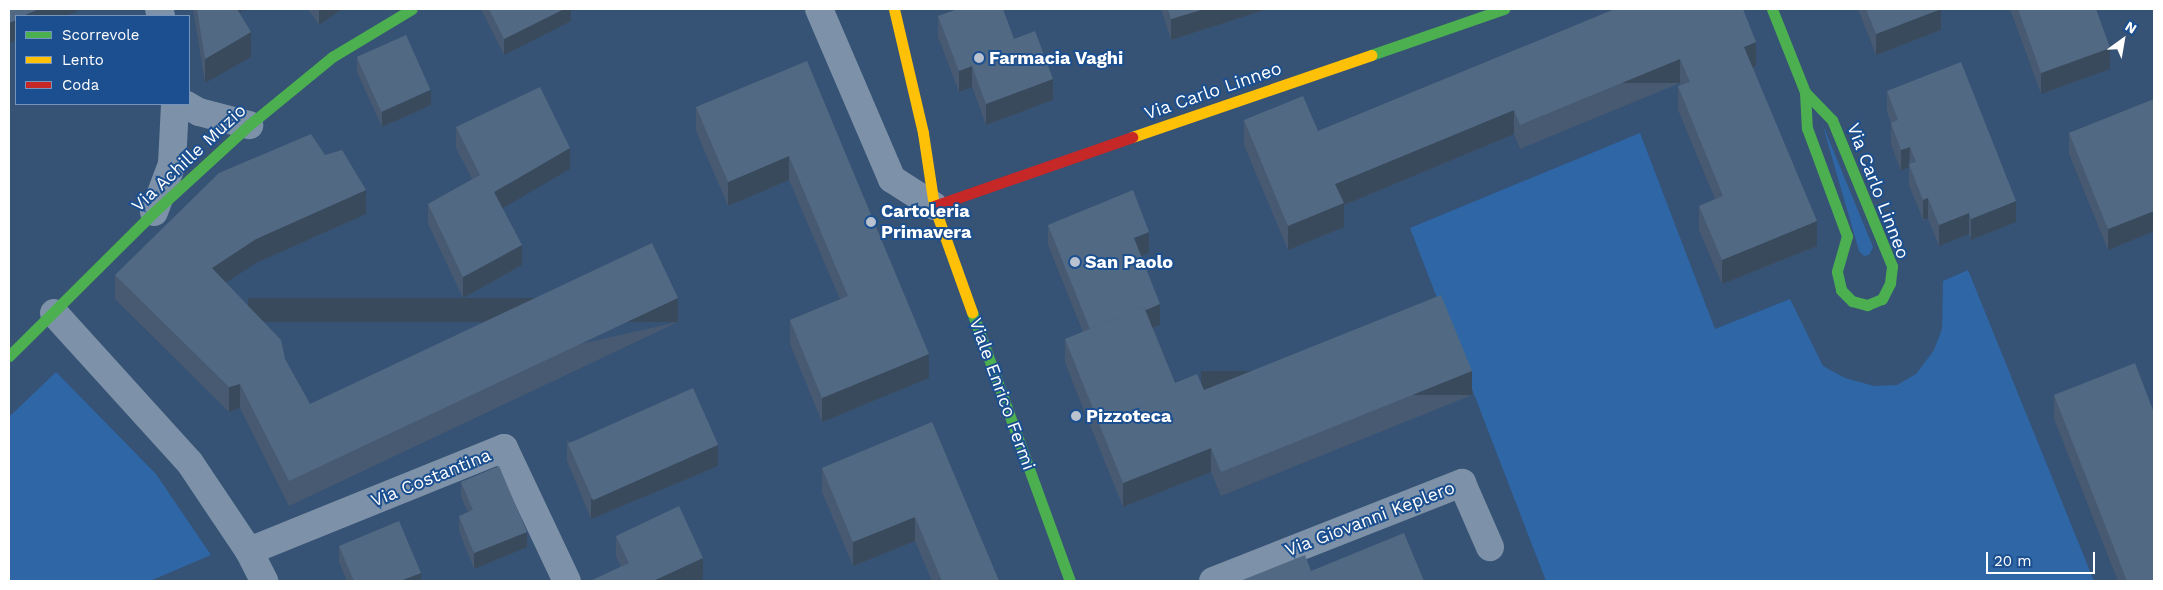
<!DOCTYPE html>
<html>
<head>
<meta charset="utf-8">
<style>
	body { margin:0 }
	#map { position:relative; width:2163px; height:590px; overflow:hidden; background:#365274; font-family:"Work Sans",sans-serif }
	div>[style] { position:absolute }
	[style*='--x'] { left:calc(var(--x)*1px); top:calc(var(--y)*1px); width:calc(var(--w)*1px); rotate:calc(var(--a)*1deg) }
	.green>* { inset:0; background:#2f66a5 }
	.street>* { height:28px; margin:-14px; padding:0 14px; transform-origin:14px; border-radius:14px; background:#7d92a8 }
	.fast>* { height:11px; margin:-5.5px; padding:0 5.5px; transform-origin:5.5px; border-radius:5.5px; background:#4caf50 }
	.slow>* { height:11px; margin:-5.5px; padding:0 5.5px; transform-origin:5.5px; border-radius:5.5px; background:#ffc107 }
	.jam>* { height:11px; margin:-5.5px; padding:0 5.5px; transform-origin:5.5px; border-radius:5.5px; background:#c62828 }
	.wall>* { inset:0; background:#475a72 }
	.shaded-wall>* { inset:0; background:#394a5c; transform-origin:0 0 }
	.building>* { inset:0; background:#526984; transform-origin:0 0 }
	.dots>* { width:14px; height:14px; translate:-50% -50%; box-sizing:border-box; border:2px solid #1b4f8f; border-radius:50% }
	span { translate:-50% -50%; white-space:nowrap; text-align:center; line-height:1.15; -webkit-text-stroke:4px #1b4f8f; paint-order:stroke }
	.poi-label { font-size:18px; color:#fff; font-weight:700 }
	.left { translate:0 -50%; text-align:left }
	.street-label { font-size:18px; color:#fff }
	.frame { position:absolute; inset:0; border:10px solid #fff; pointer-events:none }
	.legend { position:absolute; left:15px; top:15px; width:175px; height:90px; box-sizing:border-box; background:#1b4f8f; border:1px solid #7695bc; margin:0; padding:6px 9px; list-style:none; font-size:15px; color:#fff }
	.legend li { display:flex; align-items:center; gap:10px; height:25px }
	.legend b { width:25px; border:1px solid #7695bc }
	.north { position:absolute; left:2098px; top:15px; width:50px; height:50px; -webkit-text-stroke:4px #1b4f8f; paint-order:stroke; rotate:32deg; font-size:14px; font-weight:700; line-height:20px; text-align:center; color:#fff }
	.north::after { content:''; display:block; margin:auto; width:18px; height:22px; background:#fff; clip-path:polygon(50% 0,100% 100%,50% 72%,0 100%) }
	.scale { position:absolute; left:1986px; top:552px; width:109px; height:22px; box-sizing:border-box; border:2px solid #fff; border-top:0; padding-left:6px; font-size:15px; line-height:18px; white-space:nowrap; color:#fff; -webkit-text-stroke:4px #1b4f8f; paint-order:stroke }
</style>
</head>
<body>
<div id="map">
	<div class="green">
		<i style="clip-path:polygon(1822px 123px,1873px 247px,1869px 255px,1864px 256px,1859px 251px)"></i>
		<i style="clip-path:polygon(1640px 133px,1715px 329px,1790px 299px,1823px 366px,1845px 378px,1874px 386px,1897px 385px,1916px 374px,1934px 350px,1942px 329px,1943px 281px,1968px 270px,2094px 581px,1546px 581px,1410px 228px)"></i>
		<i style="clip-path:polygon(56px 372px,156px 474px,211px 555px,150px 581px,9px 581px,9px 417px)"></i>
	</div>
	<div class="street">
		<i style="--x:159;--y:9;--w:7;--a:74"></i>
		<i style="--x:819;--y:9;--w:185;--a:66.8"></i>
		<i style="--x:892;--y:179;--w:50;--a:32.7"></i>
		<i style="--x:185;--y:104;--w:16;--a:30"></i>
		<i style="--x:199;--y:112;--w:52;--a:14.6"></i>
		<i style="--x:154;--y:212;--w:51;--a:-69.4"></i>
		<i style="--x:172;--y:164;--w:60;--a:-87.1"></i>
		<i style="--x:54;--y:313;--w:202;--a:47.8"></i>
		<i style="--x:190;--y:463;--w:106;--a:56.2"></i>
		<i style="--x:249;--y:551;--w:34;--a:63"></i>
		<i style="--x:249;--y:551;--w:275;--a:-22"></i>
		<i style="--x:504;--y:448;--w:147;--a:64.7"></i>
		<i style="--x:1213;--y:581;--w:268;--a:-21.5"></i>
		<i style="--x:1462;--y:483;--w:70;--a:66.4"></i>
	</div>
	<div class="fast">
		<i style="--x:1772;--y:9;--w:89;--a:68.3"></i>
		<i style="--x:1805;--y:92;--w:36;--a:87"></i>
		<i style="--x:1807;--y:128;--w:115;--a:69.7"></i>
		<i style="--x:1847;--y:236;--w:37;--a:106"></i>
		<i style="--x:1837;--y:272;--w:18;--a:77"></i>
		<i style="--x:1841;--y:290;--w:16;--a:45"></i>
		<i style="--x:1852;--y:301;--w:16;--a:15"></i>
		<i style="--x:1867;--y:305;--w:16;--a:-22"></i>
		<i style="--x:1882;--y:299;--w:18;--a:-63"></i>
		<i style="--x:1890;--y:283;--w:17;--a:-83"></i>
		<i style="--x:1892;--y:266;--w:158;--a:-112.3"></i>
		<i style="--x:1832;--y:120;--w:39;--a:-134"></i>
		<i style="--x:1371;--y:55;--w:141;--a:-19.1"></i>
		<i style="--x:972;--y:312;--w:286;--a:70"></i>
		<i style="--x:9;--y:356;--w:204;--a:-44.8"></i>
		<i style="--x:154;--y:212;--w:129;--a:-42.5"></i>
		<i style="--x:249;--y:125;--w:107;--a:-39.3"></i>
		<i style="--x:332;--y:57;--w:93;--a:-31"></i>
	</div>
	<div class="slow">
		<i style="--x:894;--y:9;--w:127;--a:76.8"></i>
		<i style="--x:923;--y:133;--w:74;--a:81.4"></i>
		<i style="--x:934;--y:206;--w:113;--a:70.3"></i>
		<i style="--x:1132;--y:137;--w:253;--a:-18.9"></i>
	</div>
	<div class="jam">
		<i style="--x:934;--y:206;--w:210;--a:-19.2"></i>
	</div>
	<div class="wall">
		<i style="clip-path:polygon(193px 9px,245px 9px,239px 13px,251px 57px,205px 83px)"></i>
		<i style="clip-path:polygon(308px 9px,342px 9px,319px 25px)"></i>
		<i style="clip-path:polygon(481px 9px,571px 9px,571px 21px,504px 55px)"></i>
		<i style="clip-path:polygon(1161px 9px,1267px 9px,1171px 40px)"></i>
		<i style="clip-path:polygon(1615px 9px,1756px 66px,1753px 67px,1817px 246px,1722px 284px,1699px 230px,1699px 206px,1715px 199px,1678px 110px,1678px 86px,1681px 85px,1680px 83px,1520px 149px,1514px 134px,1344px 205px,1344px 227px,1288px 250px,1244px 145px,1244px 120px,1318px 131px)"></i>
		<i style="clip-path:polygon(1858px 9px,1941px 9px,1941px 30px,1876px 55px)"></i>
		<i style="clip-path:polygon(2010px 9px,2096px 9px,2110px 69px,2041px 94px)"></i>
		<i style="clip-path:polygon(938px 16px,1014px 39px,1053px 100px,986px 125px,972px 87px,959px 92px,938px 37px)"></i>
		<i style="clip-path:polygon(357px 57px,431px 105px,382px 127px,357px 72px)"></i>
		<i style="clip-path:polygon(807px 61px,929px 378px,822px 422px,790px 344px,790px 320px,840px 299px,789px 180px,728px 206px,696px 131px,696px 107px)"></i>
		<i style="clip-path:polygon(1887px 91px,2016px 222px,1971px 240px,1969px 234px,1939px 246px,1928px 219px,1923px 220px,1909px 185px,1909px 167px,1901px 171px,1891px 144px,1891px 123px,1887px 112px)"></i>
		<i style="clip-path:polygon(2154px 99px,2154px 231px,2108px 250px,2069px 154px,2069px 133px)"></i>
		<i style="clip-path:polygon(456px 127px,570px 169px,502px 208px,522px 265px,463px 298px,428px 224px,428px 204px,472px 179px,456px 148px)"></i>
		<i style="clip-path:polygon(325px 155px,366px 214px,256px 263px,226px 282px,285px 359px,310px 404px,678px 322px,289px 506px,240px 408px,229px 412px,115px 299px,115px 275px)"></i>
		<i style="clip-path:polygon(1048px 225px,1149px 253px,1141px 256px,1160px 325px,1153px 328px,1175px 383px,1204px 390px,1472px 395px,1221px 496px,1211px 472px,1123px 507px,1065px 363px,1065px 339px,1083px 332px,1048px 245px)"></i>
		<i style="clip-path:polygon(2054px 395px,2154px 581px,2118px 581px,2054px 419px)"></i>
		<i style="clip-path:polygon(932px 422px,999px 581px,932px 581px,915px 541px,853px 566px,822px 492px,822px 468px)"></i>
		<i style="clip-path:polygon(567px 441px,718px 466px,591px 519px,567px 461px)"></i>
		<i style="clip-path:polygon(461px 482px,527px 547px,474px 569px,459px 531px,459px 516px,468px 512px,461px 497px)"></i>
		<i style="clip-path:polygon(616px 536px,703px 579px,621px 567px,616px 556px)"></i>
		<i style="clip-path:polygon(339px 546px,421px 581px,347px 581px,339px 562px)"></i>
	</div>
	<div class="shaded-wall">
		<i style="clip-path:polygon(39px 9px,81px 9px,66px 16px,23px 16px)"></i>
		<i style="clip-path:polygon(229px 9px,245px 9px,229px 19px)"></i>
		<i style="clip-path:polygon(319px 9px,342px 9px,319px 25px)"></i>
		<i style="clip-path:polygon(564px 9px,571px 9px,571px 21px,504px 55px,504px 39px)"></i>
		<i style="clip-path:polygon(1204px 9px,1267px 9px,1171px 40px,1171px 19px)"></i>
		<i style="clip-path:polygon(1941px 9px,1941px 30px,1876px 55px,1876px 34px)"></i>
		<i style="clip-path:polygon(16px 20px,16px 40px,9px 44px,9px 23px)"></i>
		<i style="clip-path:polygon(251px 32px,251px 57px,205px 83px,205px 59px)"></i>
		<i style="clip-path:polygon(1756px 42px,1756px 66px,1744px 71px,1744px 47px)"></i>
		<i style="clip-path:polygon(2110px 48px,2110px 69px,2041px 94px,2041px 73px)"></i>
		<i style="left:1680px;top:59px;width:24px;height:173px;rotate:90deg"></i>
		<i style="clip-path:polygon(972px 66px,972px 87px,959px 92px,959px 71px)"></i>
		<i style="clip-path:polygon(1053px 79px,1053px 100px,986px 125px,986px 104px)"></i>
		<i style="clip-path:polygon(431px 90px,431px 105px,382px 127px,382px 112px)"></i>
		<i style="clip-path:polygon(1514px 110px,1514px 134px,1344px 205px,1344px 227px,1288px 250px,1288px 226px,1335px 184px)"></i>
		<i style="clip-path:polygon(1910px 147px,1909px 167px,1901px 171px,1901px 150px)"></i>
		<i style="clip-path:polygon(570px 148px,570px 169px,494px 213px,494px 192px)"></i>
		<i style="clip-path:polygon(789px 156px,789px 180px,728px 206px,728px 182px)"></i>
		<i style="clip-path:polygon(366px 190px,366px 214px,256px 263px,212px 292px,212px 268px,256px 239px)"></i>
		<i style="left:1928px;top:198px;width:21px;height:5px;rotate:90deg"></i>
		<i style="clip-path:polygon(2016px 201px,2016px 222px,1971px 240px,1971px 219px)"></i>
		<i style="clip-path:polygon(2154px 211px,2154px 231px,2108px 250px,2108px 229px)"></i>
		<i style="clip-path:polygon(1969px 213px,1969px 234px,1939px 246px,1939px 225px)"></i>
		<i style="clip-path:polygon(1817px 221px,1817px 246px,1722px 284px,1722px 260px)"></i>
		<i style="clip-path:polygon(1149px 232px,1149px 253px,1134px 259px,1134px 238px)"></i>
		<i style="clip-path:polygon(522px 245px,522px 265px,463px 298px,463px 277px)"></i>
		<i style="left:678px;top:298px;width:24px;height:430px;rotate:90deg"></i>
		<i style="clip-path:polygon(1160px 304px,1160px 325px,1091px 352px,1091px 332px)"></i>
		<i style="clip-path:polygon(929px 354px,929px 378px,822px 422px,822px 398px)"></i>
		<i style="left:1472px;top:371px;width:24px;height:271px;rotate:90deg"></i>
		<i style="clip-path:polygon(240px 384px,240px 408px,229px 412px,229px 387px)"></i>
		<i style="clip-path:polygon(718px 445px,718px 466px,591px 519px,591px 499px)"></i>
		<i style="clip-path:polygon(1211px 448px,1211px 472px,1123px 507px,1123px 483px)"></i>
		<i style="clip-path:polygon(915px 517px,915px 541px,853px 566px,853px 542px)"></i>
		<i style="clip-path:polygon(527px 532px,527px 547px,474px 569px,474px 553px)"></i>
		<i style="clip-path:polygon(703px 558px,703px 579px,698px 581px,653px 581px)"></i>
		<i style="clip-path:polygon(421px 573px,421px 581px,400px 581px)"></i>
	</div>
	<div class="building">
		<i style="clip-path:polygon(9px 9px,39px 9px,23px 16px,16px 16px,16px 20px,9px 23px)"></i>
		<i style="clip-path:polygon(197px 9px,237px 9px,251px 32px,205px 59px)"></i>
		<i style="clip-path:polygon(489px 9px,564px 9px,504px 39px)"></i>
		<i style="clip-path:polygon(958px 9px,1003px 9px,1014px 39px,1035px 31px,1053px 79px,986px 104px,972px 66px,959px 71px,938px 16px)"></i>
		<i style="clip-path:polygon(1168px 9px,1204px 9px,1171px 19px)"></i>
		<i style="clip-path:polygon(1615px 9px,1743px 9px,1756px 42px,1744px 47px,1817px 221px,1722px 260px,1699px 206px,1723px 196px,1678px 86px,1690px 82px,1680px 59px,1520px 125px,1514px 110px,1335px 184px,1344px 203px,1288px 226px,1244px 120px,1303px 96px,1318px 131px)"></i>
		<i style="clip-path:polygon(1866px 9px,1941px 9px,1876px 34px)"></i>
		<i style="clip-path:polygon(2018px 9px,2096px 9px,2110px 48px,2041px 73px)"></i>
		<i style="left:406px;top:35px;width:60px;height:54px;rotate:66deg"></i>
		<i style="clip-path:polygon(807px 61px,929px 354px,822px 398px,790px 320px,848px 296px,789px 156px,728px 182px,696px 107px)"></i>
		<i style="clip-path:polygon(1961px 62px,2016px 201px,1971px 219px,1969px 213px,1939px 225px,1928px 198px,1923px 200px,1909px 164px,1916px 162px,1910px 147px,1901px 150px,1891px 123px,1898px 120px,1887px 91px)"></i>
		<i style="clip-path:polygon(540px 87px,570px 148px,494px 192px,522px 245px,463px 277px,428px 204px,480px 175px,456px 127px)"></i>
		<i style="clip-path:polygon(2154px 99px,2154px 211px,2108px 229px,2069px 133px)"></i>
		<i style="clip-path:polygon(311px 134px,325px 155px,342px 150px,366px 190px,256px 239px,212px 268px,281px 340px,285px 359px,310px 404px,652px 243px,678px 298px,289px 481px,240px 384px,229px 387px,115px 275px,219px 173px)"></i>
		<i style="clip-path:polygon(1133px 190px,1149px 232px,1134px 238px,1160px 304px,1146px 310px,1144px 307px,1090px 329px,1048px 225px)"></i>
		<i style="clip-path:polygon(1441px 295px,1472px 371px,1221px 472px,1211px 448px,1123px 483px,1065px 339px,1144px 307px,1175px 383px,1197px 374px,1204px 390px)"></i>
		<i style="clip-path:polygon(2135px 363px,2154px 413px,2154px 581px,2127px 581px,2054px 395px)"></i>
		<i style="left:693px;top:388px;width:62px;height:137px;rotate:66deg"></i>
		<i style="clip-path:polygon(932px 422px,999px 581px,942px 581px,915px 517px,853px 542px,822px 468px)"></i>
		<i style="clip-path:polygon(499px 466px,527px 532px,474px 553px,459px 516px,473px 510px,461px 482px)"></i>
		<i style="clip-path:polygon(679px 506px,703px 558px,653px 581px,590px 581px,629px 563px,616px 536px)"></i>
		<i style="clip-path:polygon(399px 521px,421px 573px,400px 581px,354px 581px,339px 546px)"></i>
		<i style="clip-path:polygon(1404px 533px,1424px 581px,1240px 581px,1305px 555px,1311px 571px)"></i>
	</div>
	<div class="dots">
		<i style="left:979px;top:58px;background:#b9c2ce"></i>
		<i style="left:871px;top:222px;background:#b9c2ce"></i>
		<i style="left:1075px;top:262px;background:#b9c2ce"></i>
		<i style="left:1076px;top:416px;background:#b9c2ce"></i>
	</div>
	<div class="poi-label">
		<span class="left" style="left:989px;top:58px">Farmacia Vaghi</span>
		<span class="left" style="left:881px;top:222px">Cartoleria<br>Primavera</span>
		<span class="left" style="left:1085px;top:262px">San Paolo</span>
		<span class="left" style="left:1086px;top:416px">Pizzoteca</span>
	</div>
	<div class="street-label">
		<span style="left:1213px;top:91px;rotate:-19deg">Via Carlo Linneo</span>
		<span style="left:189px;top:158px;rotate:-43deg">Via Achille Muzio</span>
		<span style="left:1878px;top:191px;rotate:69deg">Via Carlo Linneo</span>
		<span style="left:1002px;top:394px;rotate:70deg">Viale Enrico Fermi</span>
		<span style="left:431px;top:478px;rotate:-22deg">Via Costantina</span>
		<span style="left:1370px;top:519px;rotate:-21deg">Via Giovanni Keplero</span>
	</div>
	<div class="frame"></div>
	<ul class="legend">
	<li><b style="height:6px;background:#4caf50"></b>Scorrevole</li>
	<li><b style="height:6px;background:#ffc107"></b>Lento</li>
	<li><b style="height:6px;background:#c62828"></b>Coda</li>
	</ul>
	<div class="north">N</div>
	<div class="scale">20 m</div>
</div>
</body>
</html>
